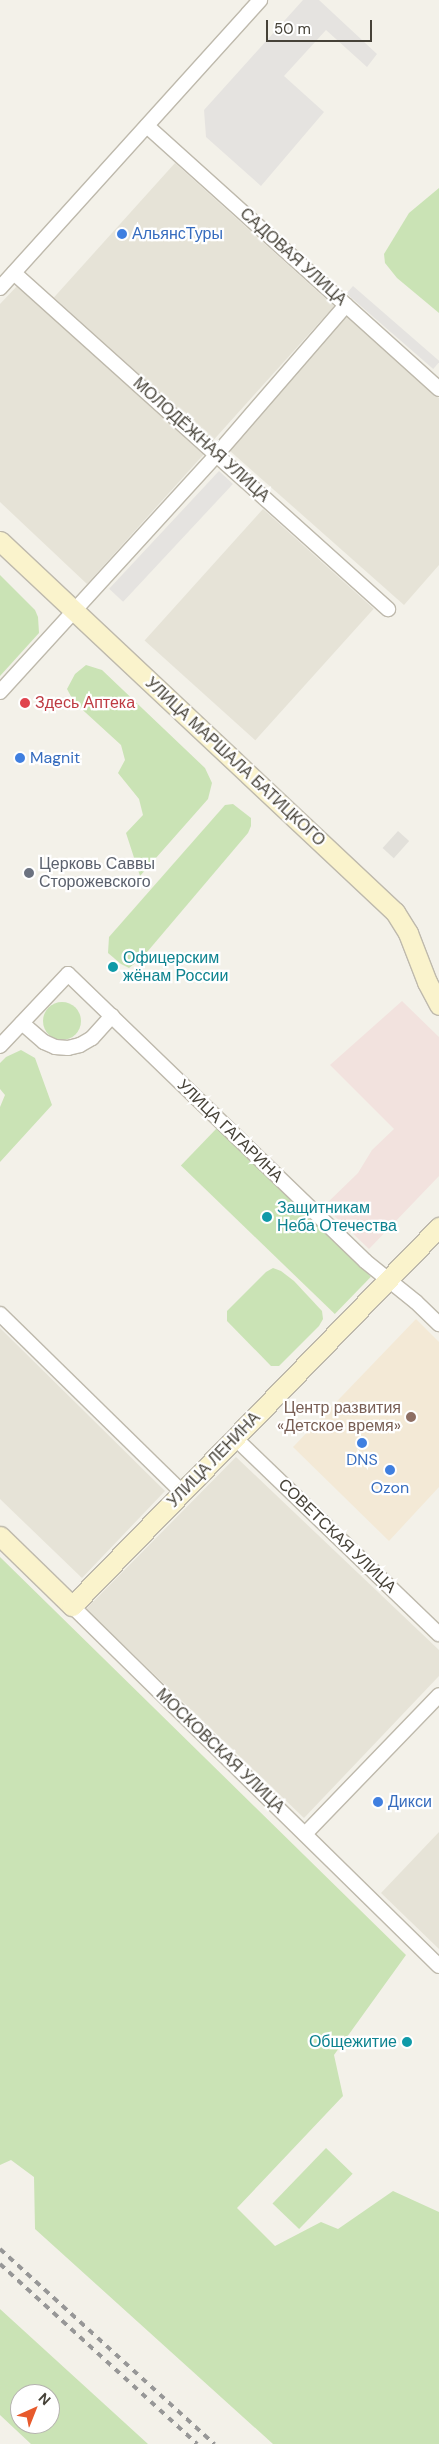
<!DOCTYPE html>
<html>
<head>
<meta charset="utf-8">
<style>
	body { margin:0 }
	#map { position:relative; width:439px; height:2444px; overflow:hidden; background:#f3f1e9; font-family:"DM Sans",sans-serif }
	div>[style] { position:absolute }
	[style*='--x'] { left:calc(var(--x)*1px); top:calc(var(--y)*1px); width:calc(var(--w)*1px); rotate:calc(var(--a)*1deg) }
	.residential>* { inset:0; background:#e6e3d7; transform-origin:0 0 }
	.commercial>* { inset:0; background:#f3e9d6 }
	.industrial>* { inset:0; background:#e2e0da; transform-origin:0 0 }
	.medical>* { inset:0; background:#f2e2de }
	.green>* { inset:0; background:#cae3b5; transform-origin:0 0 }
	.round { border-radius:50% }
	.parking>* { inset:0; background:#e5e3e0; transform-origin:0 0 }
	.roads { filter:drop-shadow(1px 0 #beb9ac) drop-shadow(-1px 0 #beb9ac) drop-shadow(0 1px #beb9ac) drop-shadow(0 -1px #beb9ac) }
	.street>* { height:14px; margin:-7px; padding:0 7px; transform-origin:7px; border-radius:7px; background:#fff }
	.secondary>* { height:19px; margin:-9.5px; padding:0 9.5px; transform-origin:9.5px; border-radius:9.5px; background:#faf3cc }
	.rail>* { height:4px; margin-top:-2px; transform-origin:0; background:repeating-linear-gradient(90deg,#979797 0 6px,transparent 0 12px) }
	.dots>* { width:14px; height:14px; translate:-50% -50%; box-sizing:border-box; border:2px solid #fff; border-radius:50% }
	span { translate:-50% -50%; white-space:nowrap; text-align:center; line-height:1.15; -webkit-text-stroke:4.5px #fff; paint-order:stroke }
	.shop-label { font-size:16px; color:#366cbe }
	.left { translate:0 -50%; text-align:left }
	.street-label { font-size:16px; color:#464238 }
	.health-label { font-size:16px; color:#be3a42 }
	.worship-label { font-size:16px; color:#5b616d }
	.culture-label { font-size:16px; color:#0d838f }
	.right { translate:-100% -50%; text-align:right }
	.education-label { font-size:16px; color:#785e54 }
	.north { position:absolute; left:10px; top:2384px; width:50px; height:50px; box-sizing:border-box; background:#fff; border:1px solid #b5b3af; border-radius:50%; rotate:44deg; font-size:14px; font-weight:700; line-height:20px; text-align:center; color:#464238 }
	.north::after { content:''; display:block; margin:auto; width:18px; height:22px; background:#e75a2c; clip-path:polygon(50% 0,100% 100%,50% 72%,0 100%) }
	.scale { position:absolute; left:266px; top:20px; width:106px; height:22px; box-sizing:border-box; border:2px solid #464238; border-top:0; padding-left:6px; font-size:15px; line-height:18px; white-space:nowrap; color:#464238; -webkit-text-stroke:4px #fff; paint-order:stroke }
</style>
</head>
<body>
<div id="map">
	<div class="residential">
		<i style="left:175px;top:163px;width:214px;height:181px;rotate:42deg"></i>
		<i style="clip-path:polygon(18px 285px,204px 454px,87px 584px,0 502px,0 304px)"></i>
		<i style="clip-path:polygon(347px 315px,439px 398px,439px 565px,404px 605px,229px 450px)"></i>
		<i style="left:263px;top:509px;width:149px;height:177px;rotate:42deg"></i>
		<i style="clip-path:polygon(0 1328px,165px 1491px,82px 1578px,0 1499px)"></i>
		<i style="clip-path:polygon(236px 1457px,439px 1650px,439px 1676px,304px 1818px,86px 1609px)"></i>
		<i style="clip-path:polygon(439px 1832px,439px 1949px,381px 1893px)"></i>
	</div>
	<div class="commercial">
		<i style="clip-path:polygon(416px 1319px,439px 1342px,439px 1487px,389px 1541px,293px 1447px)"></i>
	</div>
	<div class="industrial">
		<i style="left:398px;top:831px;width:15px;height:23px;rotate:42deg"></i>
	</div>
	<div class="medical">
		<i style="clip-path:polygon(402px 1001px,439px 1037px,439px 1176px,369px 1249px,324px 1206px,358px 1173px,372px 1150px,394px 1129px,330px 1065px)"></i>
	</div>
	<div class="green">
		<i style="clip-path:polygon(439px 188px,439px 313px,397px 278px,385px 263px,384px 254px,409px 213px)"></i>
		<i style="clip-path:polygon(0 575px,35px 610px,38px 617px,39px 633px,0 676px)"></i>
		<i style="clip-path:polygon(86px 665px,102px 670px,205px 768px,212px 783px,208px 799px,140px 876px,126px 833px,143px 815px,139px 799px,118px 773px,125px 760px,121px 745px,74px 702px,67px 689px,75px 674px)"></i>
		<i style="clip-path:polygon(233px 804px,251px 818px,251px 826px,248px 833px,142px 958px,129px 968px,121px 964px,108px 953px,109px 937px,225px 805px)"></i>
		<i class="round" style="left:43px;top:1002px;width:38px;height:38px"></i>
		<i style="clip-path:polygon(21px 1050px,35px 1058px,52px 1105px,0 1162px,0 1107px,5px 1095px,0 1089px,0 1063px,6px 1057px)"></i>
		<i style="left:217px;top:1128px;width:214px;height:52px;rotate:44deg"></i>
		<i style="clip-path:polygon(273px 1268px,281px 1271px,294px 1281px,322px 1311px,323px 1319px,319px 1326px,279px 1366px,271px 1366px,227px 1321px,227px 1311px,266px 1272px)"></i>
		<i style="clip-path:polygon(0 1557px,406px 1955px,334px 2055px,343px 2096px,237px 2208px,275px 2246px,321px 2222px,338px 2229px,393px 2191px,439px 2212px,439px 2444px,273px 2444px,35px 2229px,34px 2177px,11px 2160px,0 2165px)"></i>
		<i style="left:326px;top:2148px;width:37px;height:77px;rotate:44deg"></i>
		<i style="clip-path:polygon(evenodd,0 2309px,148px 2444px,31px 2444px,0 2415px,0 2309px,20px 2394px,50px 2394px,50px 2424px,20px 2424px,20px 2394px)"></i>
	</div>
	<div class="parking">
		<i style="clip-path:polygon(303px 0,319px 0,377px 54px,367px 67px,326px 30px,284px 76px,324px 112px,261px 186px,206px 137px,204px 110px)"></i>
		<i style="left:353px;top:286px;width:115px;height:10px;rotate:41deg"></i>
		<i style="left:219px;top:471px;width:19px;height:161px;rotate:43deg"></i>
	</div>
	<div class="roads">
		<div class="street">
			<i style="--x:147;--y:126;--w:393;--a:42"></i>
			<i style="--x:14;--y:273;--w:503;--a:41.94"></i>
			<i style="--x:0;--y:288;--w:388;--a:-47.9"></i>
			<i style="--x:0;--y:692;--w:322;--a:-47.6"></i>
			<i style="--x:217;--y:454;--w:197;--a:-49.1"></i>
			<i style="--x:22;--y:1023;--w:29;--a:41"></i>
			<i style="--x:44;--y:1042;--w:12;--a:24"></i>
			<i style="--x:55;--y:1047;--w:13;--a:4"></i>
			<i style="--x:68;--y:1048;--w:12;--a:-14"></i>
			<i style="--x:80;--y:1045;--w:14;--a:-30"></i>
			<i style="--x:92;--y:1038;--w:30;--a:-48"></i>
			<i style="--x:0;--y:1046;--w:99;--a:-46.6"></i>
			<i style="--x:68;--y:974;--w:413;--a:44"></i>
			<i style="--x:365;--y:1261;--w:65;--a:38.8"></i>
			<i style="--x:416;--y:1302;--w:32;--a:44"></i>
			<i style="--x:0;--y:1314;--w:255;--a:44.4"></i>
			<i style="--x:235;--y:1438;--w:283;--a:43.9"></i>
			<i style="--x:72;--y:1606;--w:514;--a:44.45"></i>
			<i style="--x:305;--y:1834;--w:193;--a:-46"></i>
		</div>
		<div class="secondary">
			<i style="--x:0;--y:541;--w:542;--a:43.21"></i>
			<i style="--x:395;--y:912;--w:25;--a:58"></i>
			<i style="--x:408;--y:933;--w:53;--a:68.8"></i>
			<i style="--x:427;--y:982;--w:26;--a:62"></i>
			<i style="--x:0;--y:1536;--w:100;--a:44.2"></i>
			<i style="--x:72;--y:1606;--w:528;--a:-45.92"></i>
		</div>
	</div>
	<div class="rail">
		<i style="--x:0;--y:2249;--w:290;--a:42.3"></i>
		<i style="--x:0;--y:2264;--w:267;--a:42.4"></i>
	</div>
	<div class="dots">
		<i style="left:122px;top:234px;background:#3f7fe0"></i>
		<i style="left:25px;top:703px;background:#e0444e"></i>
		<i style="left:20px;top:758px;background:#3f7fe0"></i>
		<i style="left:29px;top:873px;background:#6b7280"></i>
		<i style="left:113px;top:967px;background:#0f9aa8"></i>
		<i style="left:267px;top:1217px;background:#0f9aa8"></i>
		<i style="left:411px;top:1417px;background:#8d6e63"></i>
		<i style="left:362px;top:1443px;background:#3f7fe0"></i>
		<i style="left:390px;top:1470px;background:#3f7fe0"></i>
		<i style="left:378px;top:1802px;background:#3f7fe0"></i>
		<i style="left:407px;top:2042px;background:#0f9aa8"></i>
	</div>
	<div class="shop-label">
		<span class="left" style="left:132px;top:234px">АльянсТуры</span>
		<span class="left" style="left:30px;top:758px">Magnit</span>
		<span style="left:362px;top:1460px">DNS</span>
		<span style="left:390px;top:1488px">Ozon</span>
		<span class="left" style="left:388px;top:1802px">Дикси</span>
	</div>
	<div class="street-label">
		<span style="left:293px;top:257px;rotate:42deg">САДОВАЯ УЛИЦА</span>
		<span style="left:201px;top:440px;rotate:42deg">МОЛОДЁЖНАЯ УЛИЦА</span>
		<span style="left:235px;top:762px;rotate:43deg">УЛИЦА МАРШАЛА БАТИЦКОГО</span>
		<span style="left:230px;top:1131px;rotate:44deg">УЛИЦА ГАГАРИНА</span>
		<span style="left:214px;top:1460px;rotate:-46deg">УЛИЦА ЛЕНИНА</span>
		<span style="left:337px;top:1536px;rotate:44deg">СОВЕТСКАЯ УЛИЦА</span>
		<span style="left:220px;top:1751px;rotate:44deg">МОСКОВСКАЯ УЛИЦА</span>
	</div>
	<div class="health-label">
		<span class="left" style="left:35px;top:703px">Здесь Аптека</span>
	</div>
	<div class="worship-label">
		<span class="left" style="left:39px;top:873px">Церковь Саввы<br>Сторожевского</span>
	</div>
	<div class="culture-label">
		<span class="left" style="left:123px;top:967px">Офицерским<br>жёнам России</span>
		<span class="left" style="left:277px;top:1217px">Защитникам<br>Неба Отечества</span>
		<span class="right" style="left:397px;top:2042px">Общежитие</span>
	</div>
	<div class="education-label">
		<span class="right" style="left:401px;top:1417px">Центр развития<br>«Детское время»</span>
	</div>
	<div class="north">N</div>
	<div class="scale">50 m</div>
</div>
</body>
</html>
